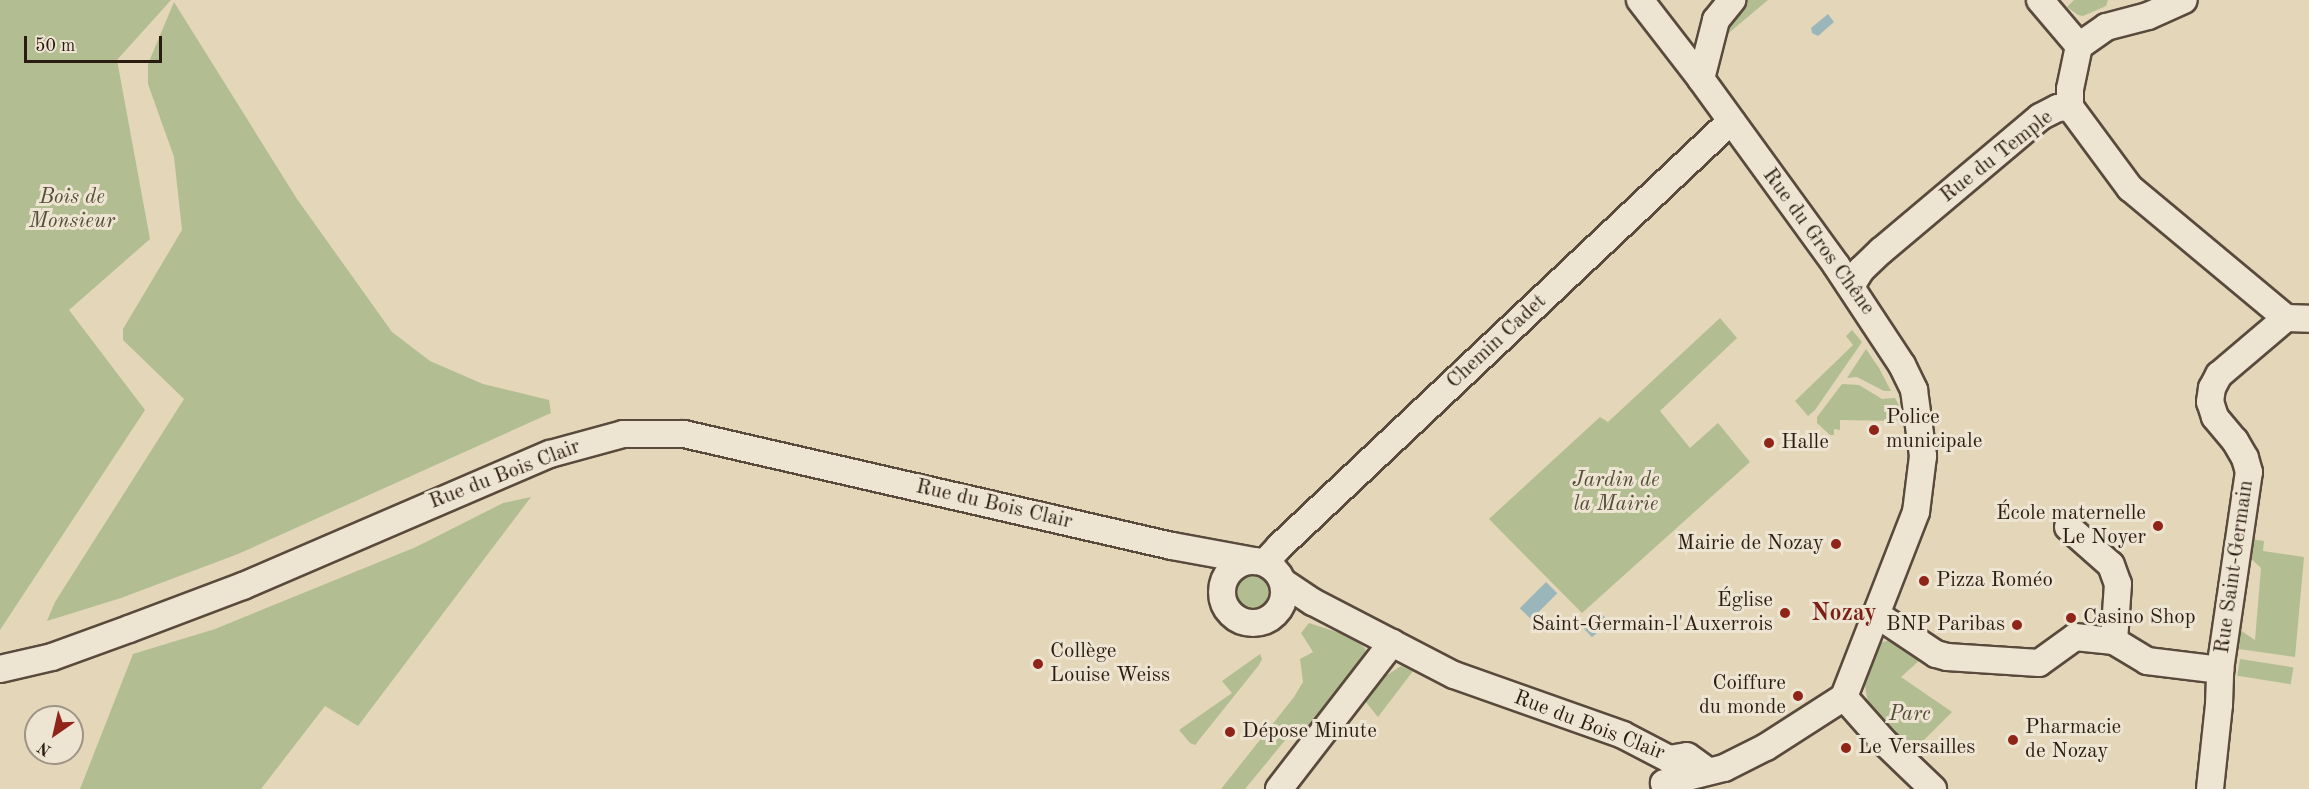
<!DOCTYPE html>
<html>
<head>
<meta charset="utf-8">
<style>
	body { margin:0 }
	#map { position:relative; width:2309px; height:789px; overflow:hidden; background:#e3d6b9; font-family:"Old Standard TT",serif }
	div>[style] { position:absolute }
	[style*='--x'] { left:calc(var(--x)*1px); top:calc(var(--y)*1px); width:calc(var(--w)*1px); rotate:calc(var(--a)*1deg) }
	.green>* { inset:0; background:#b2be91; transform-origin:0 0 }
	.round { border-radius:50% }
	.water>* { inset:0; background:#9bb6bb; transform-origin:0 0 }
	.roads { filter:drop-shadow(2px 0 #594a3c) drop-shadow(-2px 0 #594a3c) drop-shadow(0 2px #594a3c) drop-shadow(0 -2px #594a3c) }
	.minor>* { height:26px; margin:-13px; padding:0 13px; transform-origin:13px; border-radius:13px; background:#ede4d2 }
	.minor>.ring { margin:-13px; padding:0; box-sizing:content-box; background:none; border:26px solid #ede4d2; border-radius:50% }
	.dots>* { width:16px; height:16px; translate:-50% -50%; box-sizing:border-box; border:3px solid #ede4d2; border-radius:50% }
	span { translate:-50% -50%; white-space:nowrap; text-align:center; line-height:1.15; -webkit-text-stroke:6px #ede4d2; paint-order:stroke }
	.street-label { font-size:21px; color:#2b1c12 }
	.park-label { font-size:21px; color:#544d38; font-style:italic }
	.poi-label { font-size:21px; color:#2b1c12 }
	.left { translate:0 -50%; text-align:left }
	.right { translate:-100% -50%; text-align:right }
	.quarter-label { font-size:24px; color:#7a1f14; font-weight:700 }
	.north { position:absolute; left:24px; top:705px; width:60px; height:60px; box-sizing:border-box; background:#ede4d2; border:2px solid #9f9485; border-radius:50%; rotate:214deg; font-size:16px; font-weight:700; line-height:24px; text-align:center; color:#2b1c12 }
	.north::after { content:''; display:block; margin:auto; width:21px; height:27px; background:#8f2418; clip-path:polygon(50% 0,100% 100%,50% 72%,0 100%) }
	.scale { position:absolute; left:24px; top:36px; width:138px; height:27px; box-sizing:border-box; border:3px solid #2b1c12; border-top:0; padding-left:8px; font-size:18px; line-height:21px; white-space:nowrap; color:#2b1c12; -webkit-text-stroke:4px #ede4d2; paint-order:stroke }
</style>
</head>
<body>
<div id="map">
	<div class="green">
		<i style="clip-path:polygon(0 0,171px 0,117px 60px,150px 239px,69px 310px,145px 410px,0 630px)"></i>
		<i style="clip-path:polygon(1743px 0,1768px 0,1718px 42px,1720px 37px)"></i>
		<i style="clip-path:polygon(2074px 0,2132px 0,2108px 0,2106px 6px,2083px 16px,2078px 15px,2067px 7px)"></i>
		<i style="clip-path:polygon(174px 2px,297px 199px,392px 332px,430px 361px,483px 384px,549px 400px,551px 413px,238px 554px,121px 598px,47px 621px,55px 602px,184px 399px,123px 340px,123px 329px,182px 230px,174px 157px,148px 84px,148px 64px)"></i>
		<i style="clip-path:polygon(1720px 318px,1737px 338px,1660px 411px,1690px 448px,1718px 423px,1750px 462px,1582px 613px,1489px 519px,1600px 417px,1608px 422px)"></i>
		<i style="clip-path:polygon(1852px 330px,1862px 342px,1815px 410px,1808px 416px,1795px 401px,1853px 345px,1846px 336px)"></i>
		<i style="clip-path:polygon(1866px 349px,1879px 368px,1891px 391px,1884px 391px,1857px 377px,1847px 378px)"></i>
		<i style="clip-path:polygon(1842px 384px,1859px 385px,1882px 399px,1895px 398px,1901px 410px,1902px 421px,1840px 420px,1840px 430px,1834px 429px,1834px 435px,1830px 435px,1817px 423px,1817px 417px)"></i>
		<i style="clip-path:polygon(531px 497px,358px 726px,325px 706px,261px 789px,80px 789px,133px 654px,215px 629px,416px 547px,503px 503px)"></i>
		<i style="clip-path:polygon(2250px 539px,2264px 541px,2263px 551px,2304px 557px,2295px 657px,2239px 649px,2240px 630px,2255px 640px,2261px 568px,2248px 556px)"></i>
		<i class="round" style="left:1233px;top:571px;width:40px;height:40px"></i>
		<i style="clip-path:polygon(1309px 623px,1349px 636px,1365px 648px,1367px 659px,1303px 743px,1291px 733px,1245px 789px,1221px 789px,1294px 697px,1303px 682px,1300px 659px,1313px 652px,1301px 633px)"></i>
		<i style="clip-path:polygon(1894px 639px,1922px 658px,1901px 677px,1952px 712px,1911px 753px,1888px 733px,1868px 703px,1864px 681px,1879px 643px)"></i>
		<i style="clip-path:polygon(1260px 654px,1262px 659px,1259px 665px,1195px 745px,1190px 743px,1179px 730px,1232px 693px,1222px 681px)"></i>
		<i style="left:2240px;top:659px;width:54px;height:17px;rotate:9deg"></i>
		<i style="clip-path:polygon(1401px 666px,1413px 671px,1378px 717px,1365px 701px,1381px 679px)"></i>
	</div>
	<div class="water">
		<i style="clip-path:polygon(1828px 14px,1834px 22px,1818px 36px,1812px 33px,1811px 28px)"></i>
		<i style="left:1546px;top:582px;width:16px;height:37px;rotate:45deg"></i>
		<i style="left:1601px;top:613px;width:12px;height:23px;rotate:48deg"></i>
	</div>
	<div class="roads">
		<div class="minor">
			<i style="--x:1640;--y:0;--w:100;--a:52.3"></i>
			<i style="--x:1701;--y:79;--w:230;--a:54"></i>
			<i style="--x:1836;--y:265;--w:120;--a:56.6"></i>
			<i style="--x:1902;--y:365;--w:28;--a:64"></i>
			<i style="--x:1914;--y:390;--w:67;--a:82.2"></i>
			<i style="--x:1923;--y:456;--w:56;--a:97.1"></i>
			<i style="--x:1916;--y:512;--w:199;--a:111.3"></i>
			<i style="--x:1844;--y:697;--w:93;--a:147.3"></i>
			<i style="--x:1766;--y:747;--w:47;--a:153.4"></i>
			<i style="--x:1724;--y:768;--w:62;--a:166"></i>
			<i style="--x:2040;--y:0;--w:60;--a:49.7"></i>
			<i style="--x:1701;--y:79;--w:61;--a:-75.7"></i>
			<i style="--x:1716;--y:20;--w:26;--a:-51"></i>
			<i style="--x:2070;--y:107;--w:101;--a:53.5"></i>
			<i style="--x:2130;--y:188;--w:203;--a:39.8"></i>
			<i style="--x:2286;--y:318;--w:23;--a:2"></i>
			<i style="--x:1851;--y:286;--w:19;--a:-58"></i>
			<i style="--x:1861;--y:270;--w:28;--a:-44"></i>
			<i style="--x:1881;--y:251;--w:208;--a:-40.1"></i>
			<i style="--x:2040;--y:117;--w:20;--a:-27"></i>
			<i style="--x:2058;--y:108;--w:12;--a:-5"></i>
			<i style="--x:2070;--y:107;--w:18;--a:-90"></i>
			<i style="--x:2070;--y:89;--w:44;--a:-78.2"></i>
			<i style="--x:2079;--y:46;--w:33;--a:-35"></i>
			<i style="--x:2106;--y:27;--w:43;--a:-14.7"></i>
			<i style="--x:2148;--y:16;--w:39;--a:-24"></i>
			<i style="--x:2068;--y:527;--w:57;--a:41.5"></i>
			<i style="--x:2111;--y:565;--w:20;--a:70"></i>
			<i style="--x:2118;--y:584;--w:57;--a:94"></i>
			<i class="ring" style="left:1222px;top:561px;width:36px;height:36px"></i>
			<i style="--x:1269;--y:565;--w:9;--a:-77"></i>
			<i style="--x:1271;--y:556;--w:12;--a:-48"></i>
			<i style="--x:1279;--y:547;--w:621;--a:-43.3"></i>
			<i style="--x:1283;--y:582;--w:36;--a:34"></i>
			<i style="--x:1313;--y:602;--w:159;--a:27.4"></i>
			<i style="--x:1454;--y:675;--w:179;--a:19.5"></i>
			<i style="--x:1623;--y:735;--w:52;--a:27.6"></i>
			<i style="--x:1669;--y:759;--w:18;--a:-9"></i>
			<i style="--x:1687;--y:756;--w:26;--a:36"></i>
			<i style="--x:1876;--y:614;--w:72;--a:33.7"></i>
			<i style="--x:1936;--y:654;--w:11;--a:15"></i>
			<i style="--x:1947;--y:657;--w:92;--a:3.7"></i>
			<i style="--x:2039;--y:663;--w:44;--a:-35.8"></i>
			<i style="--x:2075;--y:637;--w:39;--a:6"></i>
			<i style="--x:2114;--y:641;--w:39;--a:31"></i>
			<i style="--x:2147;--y:661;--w:74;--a:7"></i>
			<i style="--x:0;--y:669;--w:53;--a:-13"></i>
			<i style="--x:52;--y:657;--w:82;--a:-20"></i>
			<i style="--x:129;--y:629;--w:122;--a:-20.7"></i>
			<i style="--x:243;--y:586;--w:334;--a:-23.3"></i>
			<i style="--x:550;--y:454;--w:76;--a:-15.3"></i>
			<i style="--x:623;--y:434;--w:61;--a:0"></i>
			<i style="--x:684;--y:434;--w:501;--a:12.93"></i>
			<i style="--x:1172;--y:546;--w:83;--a:10.4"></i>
			<i style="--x:1844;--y:697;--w:57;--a:48.5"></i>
			<i style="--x:1882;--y:740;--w:71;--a:43.9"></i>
			<i style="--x:1279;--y:789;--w:185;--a:-52.3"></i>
			<i style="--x:2210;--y:789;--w:84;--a:-83.9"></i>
			<i style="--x:2219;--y:705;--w:35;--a:-88"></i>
			<i style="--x:2220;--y:670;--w:200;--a:-81.7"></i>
			<i style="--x:2249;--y:472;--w:15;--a:-106"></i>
			<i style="--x:2245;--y:458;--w:20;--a:-120"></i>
			<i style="--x:2235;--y:441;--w:31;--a:-130"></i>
			<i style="--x:2215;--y:417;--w:16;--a:-108"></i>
			<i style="--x:2210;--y:402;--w:14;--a:-82"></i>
			<i style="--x:2212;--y:388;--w:15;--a:-62"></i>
			<i style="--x:2219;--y:375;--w:88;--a:-40.4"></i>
		</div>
	</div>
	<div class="dots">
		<i style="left:1874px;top:430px;background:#8f2418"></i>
		<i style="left:1769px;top:443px;background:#8f2418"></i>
		<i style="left:2158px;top:526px;background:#8f2418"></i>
		<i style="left:1836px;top:544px;background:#8f2418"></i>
		<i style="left:1924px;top:581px;background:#8f2418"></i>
		<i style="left:1785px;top:613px;background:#8f2418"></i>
		<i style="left:2071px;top:618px;background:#8f2418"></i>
		<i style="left:2017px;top:625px;background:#8f2418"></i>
		<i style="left:1038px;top:664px;background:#8f2418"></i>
		<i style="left:1798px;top:696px;background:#8f2418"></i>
		<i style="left:1230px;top:732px;background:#8f2418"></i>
		<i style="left:2013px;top:740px;background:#8f2418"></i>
		<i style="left:1846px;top:748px;background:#8f2418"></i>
	</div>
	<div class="street-label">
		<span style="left:1997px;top:157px;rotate:-38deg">Rue du Temple</span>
		<span style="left:1818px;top:242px;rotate:54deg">Rue du Gros Chêne</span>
		<span style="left:1497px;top:342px;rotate:-43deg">Chemin Cadet</span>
		<span style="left:505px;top:475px;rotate:-21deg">Rue du Bois Clair</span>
		<span style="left:994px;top:505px;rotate:13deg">Rue du Bois Clair</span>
		<span style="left:2235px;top:567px;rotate:-82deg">Rue Saint-Germain</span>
		<span style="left:1589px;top:726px;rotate:21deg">Rue du Bois Clair</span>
	</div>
	<div class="park-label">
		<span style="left:72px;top:210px">Bois de<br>Monsieur</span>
		<span style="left:1616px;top:493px">Jardin de<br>la Mairie</span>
		<span style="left:1910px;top:715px">Parc</span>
	</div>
	<div class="poi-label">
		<span class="left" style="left:1886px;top:430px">Police<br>municipale</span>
		<span class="left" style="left:1781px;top:443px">Halle</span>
		<span class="right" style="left:2146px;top:526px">École maternelle<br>Le Noyer</span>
		<span class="right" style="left:1824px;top:544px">Mairie de Nozay</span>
		<span class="left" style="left:1936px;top:581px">Pizza Roméo</span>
		<span class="right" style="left:1773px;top:613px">Église<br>Saint-Germain-l'Auxerrois</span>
		<span class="left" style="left:2083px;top:618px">Casino Shop</span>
		<span class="right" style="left:2005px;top:625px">BNP Paribas</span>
		<span class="left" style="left:1050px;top:664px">Collège<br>Louise Weiss</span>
		<span class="right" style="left:1786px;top:696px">Coiffure<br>du monde</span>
		<span class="left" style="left:2025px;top:740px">Pharmacie<br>de Nozay</span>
		<span class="left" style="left:1242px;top:732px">Dépose Minute</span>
		<span class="left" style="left:1858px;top:748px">Le Versailles</span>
	</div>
	<div class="quarter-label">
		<span style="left:1844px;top:615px">Nozay</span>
	</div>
	<div class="north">N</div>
	<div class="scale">50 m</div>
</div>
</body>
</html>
